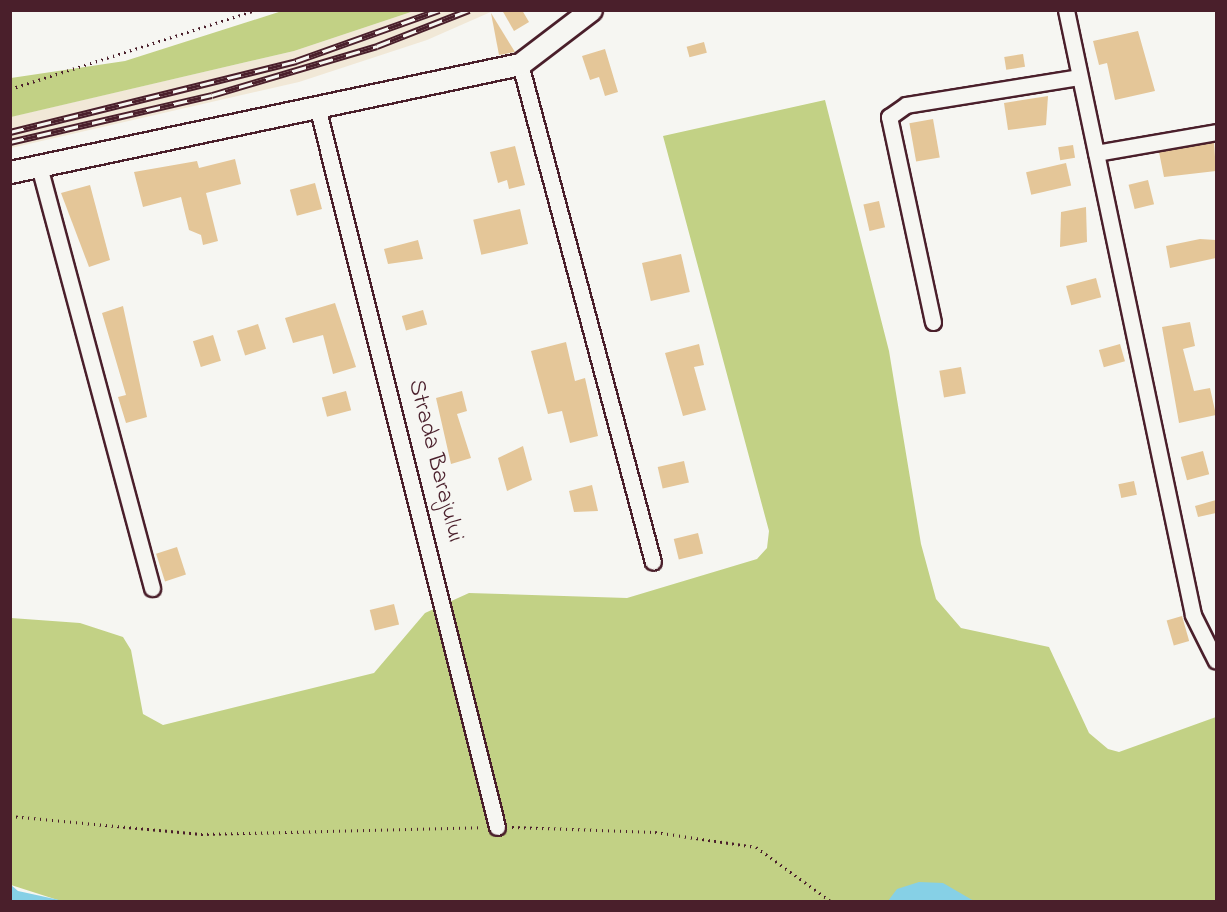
<!DOCTYPE html>
<html>
<head>
<meta charset="utf-8">
<style>
	body { margin:0 }
	#map { position:relative; width:1227px; height:912px; overflow:hidden; background:#f6f6f2; font-family:"Indie Flower",sans-serif }
	div>[style] { position:absolute }
	[style*='--x'] { left:calc(var(--x)*1px); top:calc(var(--y)*1px); width:calc(var(--w)*1px); rotate:calc(var(--a)*1deg) }
	.built>* { inset:0; background:#f1e8d7 }
	.green>* { inset:0; background:#c2d185 }
	.water>* { inset:0; background:#86d0e6 }
	.building>* { inset:0; background:#e4c698; transform-origin:0 0 }
	.path>* { height:3px; margin-top:-1.5px; transform-origin:0; background:repeating-linear-gradient(90deg,#4a1f2b 0 1.5px,transparent 0 6px) }
	.roads { filter:drop-shadow(2px 0 #4a1f2b) drop-shadow(-2px 0 #4a1f2b) drop-shadow(0 2px #4a1f2b) drop-shadow(0 -2px #4a1f2b) }
	.street>* { height:15px; margin:-7.5px; padding:0 7.5px; transform-origin:7.5px; border-radius:7.5px; background:#f6f6f2 }
	.secondary>* { height:21px; margin:-10.5px; padding:0 10.5px; transform-origin:10.5px; border-radius:10.5px; background:#f6f6f2 }
	.rail>* { height:7px; margin-top:-3.5px; transform-origin:0; background:repeating-linear-gradient(90deg,#f6f6f2 0 14px,#4a1f2b 0 28px); box-sizing:border-box; border-block:2px solid #4a1f2b }
	span { translate:-50% -50%; white-space:nowrap; text-align:center; line-height:1.15; -webkit-text-stroke:5px #f6f6f2; paint-order:stroke }
	.street-label { font-size:24px; color:#4a1f2b }
	.frame { position:absolute; inset:0; border:12px solid #4a1f2b; pointer-events:none }
</style>
</head>
<body>
<div id="map">
	<div class="built">
		<i style="clip-path:polygon(414px 11px,493px 11px,427px 40px,299px 82px,11px 148px,10px 117px,294px 51px)"></i>
	</div>
	<div class="green">
		<i style="clip-path:polygon(285px 10px,414px 11px,294px 51px,11px 117px,11px 78px,125px 61px)"></i>
		<i style="clip-path:polygon(825px 100px,889px 351px,921px 544px,936px 599px,961px 628px,1049px 647px,1089px 733px,1108px 749px,1119px 752px,1216px 717px,1216px 901px,64px 902px,11px 885px,11px 618px,80px 623px,123px 637px,131px 650px,143px 714px,163px 725px,374px 673px,425px 613px,469px 593px,627px 598px,757px 559px,767px 548px,769px 531px,663px 136px)"></i>
	</div>
	<div class="water">
		<i style="clip-path:polygon(919px 882px,943px 883px,974px 901px,888px 901px,897px 889px)"></i>
		<i style="clip-path:polygon(11px 885px,18px 891px,64px 901px,11px 901px)"></i>
	</div>
	<div class="building">
		<i style="clip-path:polygon(502px 10px,522px 10px,529px 22px,514px 31px)"></i>
		<i style="clip-path:polygon(491px 13px,515px 52px,499px 55px)"></i>
		<i style="clip-path:polygon(1138px 31px,1155px 91px,1115px 100px,1107px 63px,1099px 65px,1093px 41px)"></i>
		<i style="left:704px;top:42px;width:11px;height:18px;rotate:75deg"></i>
		<i style="clip-path:polygon(605px 49px,618px 92px,605px 96px,599px 77px,590px 80px,582px 56px)"></i>
		<i style="left:1023px;top:54px;width:13px;height:19px;rotate:81deg"></i>
		<i style="clip-path:polygon(1048px 96px,1046px 125px,1008px 130px,1004px 103px)"></i>
		<i style="left:933px;top:119px;width:39px;height:24px;rotate:80deg"></i>
		<i style="clip-path:polygon(1214px 142px,1216px 171px,1164px 177px,1159px 152px)"></i>
		<i style="left:1073px;top:145px;width:13px;height:15px;rotate:81deg"></i>
		<i style="clip-path:polygon(515px 146px,525px 185px,509px 189px,507px 180px,498px 183px,490px 152px)"></i>
		<i style="clip-path:polygon(235px 159px,241px 184px,206px 193px,218px 241px,203px 245px,201px 235px,189px 230px,181px 197px,143px 207px,134px 172px,197px 161px,199px 168px)"></i>
		<i style="left:1066px;top:163px;width:23px;height:41px;rotate:77deg"></i>
		<i style="left:1148px;top:180px;width:25px;height:20px;rotate:76deg"></i>
		<i style="left:315px;top:183px;width:27px;height:26px;rotate:75deg"></i>
		<i style="clip-path:polygon(90px 185px,110px 260px,89px 267px,61px 193px)"></i>
		<i style="left:879px;top:201px;width:27px;height:16px;rotate:77deg"></i>
		<i style="clip-path:polygon(1086px 207px,1087px 242px,1060px 247px,1061px 212px)"></i>
		<i style="left:520px;top:209px;width:36px;height:48px;rotate:77deg"></i>
		<i style="clip-path:polygon(1200px 239px,1216px 240px,1216px 258px,1170px 268px,1166px 246px)"></i>
		<i style="clip-path:polygon(418px 240px,423px 259px,388px 264px,384px 249px)"></i>
		<i style="left:681px;top:254px;width:39px;height:40px;rotate:77deg"></i>
		<i style="left:1096px;top:278px;width:20px;height:31px;rotate:75deg"></i>
		<i style="clip-path:polygon(335px 303px,356px 367px,333px 374px,323px 335px,293px 343px,285px 318px)"></i>
		<i style="clip-path:polygon(123px 306px,147px 417px,126px 423px,118px 397px,126px 395px,102px 313px)"></i>
		<i style="left:423px;top:310px;width:15px;height:22px;rotate:74deg"></i>
		<i style="clip-path:polygon(1190px 322px,1195px 346px,1183px 349px,1194px 391px,1210px 388px,1216px 415px,1179px 423px,1162px 327px)"></i>
		<i style="left:258px;top:324px;width:26px;height:22px;rotate:72deg"></i>
		<i style="left:213px;top:335px;width:27px;height:21px;rotate:73deg"></i>
		<i style="clip-path:polygon(566px 342px,575px 381px,585px 378px,598px 436px,570px 443px,562px 411px,548px 414px,531px 351px)"></i>
		<i style="clip-path:polygon(699px 344px,704px 365px,694px 367px,706px 410px,683px 416px,665px 353px)"></i>
		<i style="left:1120px;top:344px;width:18px;height:22px;rotate:74deg"></i>
		<i style="left:961px;top:367px;width:27px;height:22px;rotate:80deg"></i>
		<i style="left:346px;top:391px;width:20px;height:25px;rotate:75deg"></i>
		<i style="clip-path:polygon(462px 391px,467px 411px,457px 414px,471px 458px,451px 464px,436px 398px)"></i>
		<i style="clip-path:polygon(523px 446px,532px 480px,507px 491px,498px 458px)"></i>
		<i style="left:1203px;top:451px;width:24px;height:23px;rotate:75deg"></i>
		<i style="left:684px;top:461px;width:22px;height:27px;rotate:77deg"></i>
		<i style="left:1134px;top:481px;width:14px;height:16px;rotate:78deg"></i>
		<i style="clip-path:polygon(592px 485px,598px 511px,574px 512px,569px 491px)"></i>
		<i style="clip-path:polygon(1216px 500px,1216px 513px,1198px 517px,1195px 506px)"></i>
		<i style="left:698px;top:533px;width:21px;height:25px;rotate:76deg"></i>
		<i style="left:177px;top:547px;width:29px;height:22px;rotate:72deg"></i>
		<i style="left:394px;top:604px;width:21px;height:25px;rotate:76deg"></i>
		<i style="left:1182px;top:616px;width:26px;height:16px;rotate:74deg"></i>
	</div>
	<div class="path">
		<i style="--x:10;--y:89;--w:258;--a:-17.8"></i>
		<i style="--x:10;--y:816;--w:192;--a:5.4"></i>
		<i style="--x:201;--y:834;--w:281;--a:-1.4"></i>
		<i style="--x:512;--y:827;--w:143;--a:2"></i>
		<i style="--x:655;--y:832;--w:102;--a:8.4"></i>
		<i style="--x:756;--y:847;--w:94;--a:35.9"></i>
	</div>
	<div class="roads">
		<div class="street">
			<i style="--x:1066;--y:10;--w:618;--a:78.14"></i>
			<i style="--x:1193;--y:615;--w:51;--a:63.4"></i>
			<i style="--x:520;--y:64;--w:515;--a:75.05"></i>
			<i style="--x:318;--y:110;--w:739;--a:75.98"></i>
			<i style="--x:1096;--y:153;--w:122;--a:-9.9"></i>
			<i style="--x:39;--y:166;--w:437;--a:75"></i>
			<i style="--x:933;--y:322;--w:210;--a:-102.1"></i>
			<i style="--x:889;--y:117;--w:21;--a:-35"></i>
			<i style="--x:906;--y:105;--w:175;--a:-9.2"></i>
		</div>
		<div class="secondary">
			<i style="--x:10;--y:172;--w:521;--a:-11.96"></i>
			<i style="--x:520;--y:64;--w:89;--a:-37.3"></i>
		</div>
	</div>
	<div class="rail">
		<i style="--x:10;--y:132;--w:295;--a:-13.9"></i>
		<i style="--x:296;--y:61;--w:152;--a:-19.6"></i>
		<i style="--x:10;--y:142;--w:207;--a:-13.1"></i>
		<i style="--x:212;--y:95;--w:172;--a:-16.5"></i>
		<i style="--x:377;--y:46;--w:99;--a:-21.4"></i>
	</div>
	<div class="street-label">
		<span style="left:435px;top:461px;rotate:76deg">Strada Barajului</span>
	</div>
	<div class="frame"></div>
</div>
</body>
</html>
